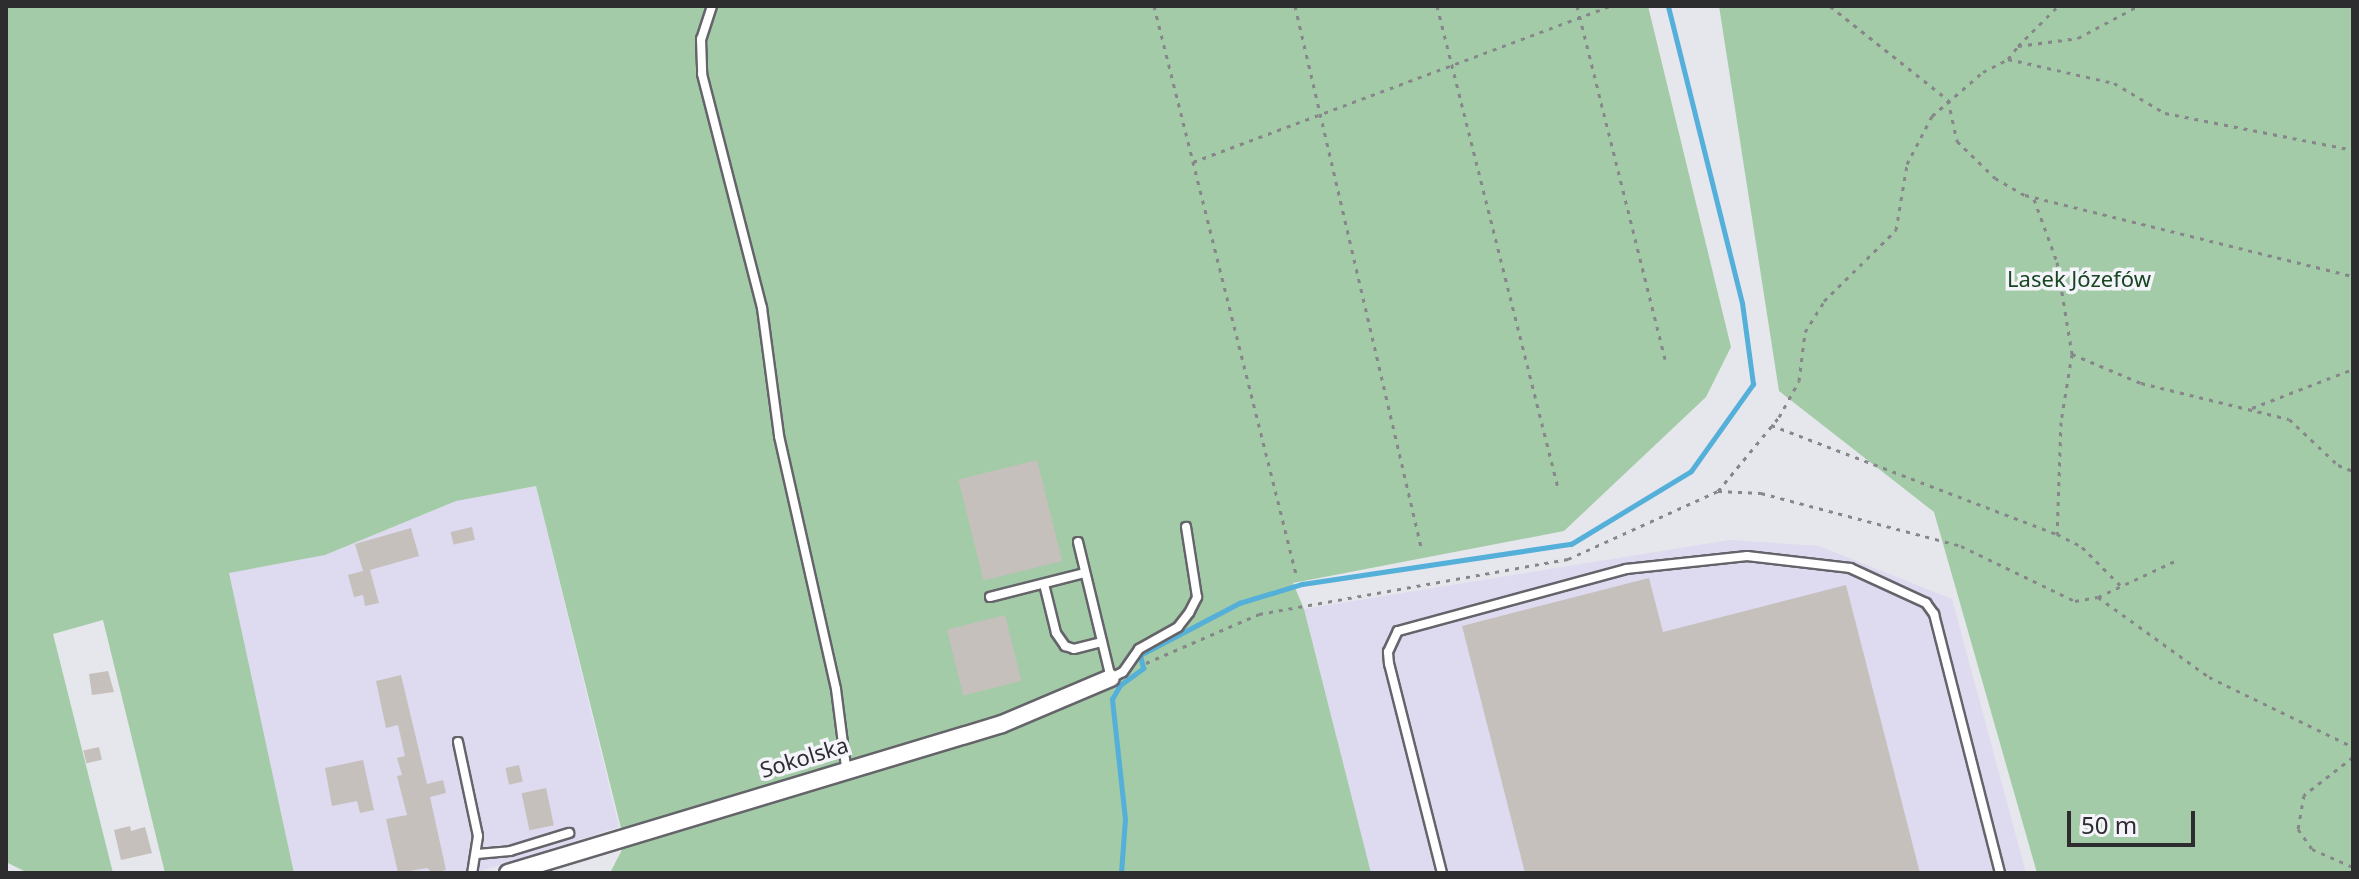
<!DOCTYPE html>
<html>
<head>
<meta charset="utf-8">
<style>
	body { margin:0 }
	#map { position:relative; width:2359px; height:879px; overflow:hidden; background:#e6e6ed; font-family:"Noto Sans",sans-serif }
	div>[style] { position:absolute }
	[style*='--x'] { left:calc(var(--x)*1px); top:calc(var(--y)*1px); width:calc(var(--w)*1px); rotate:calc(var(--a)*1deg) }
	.industrial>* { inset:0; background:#dedaf0 }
	.green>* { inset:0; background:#a3cba7 }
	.stream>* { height:5px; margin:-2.5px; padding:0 2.5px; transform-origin:2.5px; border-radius:2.5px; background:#54afd9 }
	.building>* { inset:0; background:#c6c0bc; transform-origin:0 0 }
	.path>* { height:3px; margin-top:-1.5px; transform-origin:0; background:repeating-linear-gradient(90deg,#86868b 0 4px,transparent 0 10px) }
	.roads { filter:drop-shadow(2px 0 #64646a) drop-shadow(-2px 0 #64646a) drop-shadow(0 2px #64646a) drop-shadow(0 -2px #64646a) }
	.lane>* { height:8px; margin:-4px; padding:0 4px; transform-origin:4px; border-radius:4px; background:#fff }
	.street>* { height:16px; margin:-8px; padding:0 8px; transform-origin:8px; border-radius:8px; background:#fff }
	span { translate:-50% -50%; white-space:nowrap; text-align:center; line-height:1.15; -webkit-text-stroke:7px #f4f4fa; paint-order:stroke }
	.park-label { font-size:22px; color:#174621 }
	.street-label { font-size:22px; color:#2d2d30 }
	.frame { position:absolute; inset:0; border:8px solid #2d2d30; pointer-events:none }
	.scale { position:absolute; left:2067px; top:811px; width:128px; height:36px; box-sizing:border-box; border:4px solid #2d2d30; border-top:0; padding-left:10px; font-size:24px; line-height:28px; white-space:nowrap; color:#2d2d30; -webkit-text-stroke:6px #f4f4fa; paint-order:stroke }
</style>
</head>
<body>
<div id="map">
	<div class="industrial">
		<i style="clip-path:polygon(536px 486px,619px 827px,475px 873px,294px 873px,228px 573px,325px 555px,456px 501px)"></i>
		<i style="clip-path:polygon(1730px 540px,1819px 546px,1952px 599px,2026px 873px,1371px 873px,1304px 609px)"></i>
	</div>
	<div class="green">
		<i style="clip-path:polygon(6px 6px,1648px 6px,1731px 347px,1706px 397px,1564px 531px,1293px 583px,1304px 609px,1371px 873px,610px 873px,625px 844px,536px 486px,456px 501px,325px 555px,229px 573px,294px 873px,165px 873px,103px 620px,53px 634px,113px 873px,28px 873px,6px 862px)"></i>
		<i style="clip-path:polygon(1719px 6px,2353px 6px,2353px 873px,2037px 873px,1934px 512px,1779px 391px)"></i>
	</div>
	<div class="stream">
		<i style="--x:1121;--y:873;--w:54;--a:-85.8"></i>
		<i style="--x:1125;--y:819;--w:121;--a:-96.2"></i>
		<i style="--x:1112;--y:699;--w:16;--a:-60"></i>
		<i style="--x:1120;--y:685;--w:29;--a:-36"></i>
		<i style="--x:1143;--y:668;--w:13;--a:-103"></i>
		<i style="--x:1140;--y:655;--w:112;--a:-27.7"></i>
		<i style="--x:1239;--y:603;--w:66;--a:-16.8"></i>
		<i style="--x:1302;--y:584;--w:272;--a:-8.5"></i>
		<i style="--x:1571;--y:544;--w:140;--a:-31.3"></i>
		<i style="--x:1691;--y:471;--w:107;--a:-54.5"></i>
		<i style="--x:1753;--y:384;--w:82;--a:-97.7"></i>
		<i style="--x:1742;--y:303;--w:305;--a:-104"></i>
	</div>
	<div class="building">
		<i style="left:1037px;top:460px;width:104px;height:81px;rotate:76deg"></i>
		<i style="left:472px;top:527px;width:13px;height:22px;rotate:77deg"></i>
		<i style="clip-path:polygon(411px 528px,419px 556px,370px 570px,379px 603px,365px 606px,363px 595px,354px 597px,348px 575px,363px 571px,355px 544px)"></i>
		<i style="clip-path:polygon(1649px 578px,1663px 632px,1846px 585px,1920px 873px,1525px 873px,1462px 626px)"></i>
		<i style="left:1005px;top:615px;width:68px;height:60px;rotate:76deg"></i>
		<i style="clip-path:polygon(108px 671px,114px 692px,92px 695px,89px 674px)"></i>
		<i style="clip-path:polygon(401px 675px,427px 784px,443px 780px,446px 793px,430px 797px,446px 870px,433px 873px,427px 868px,398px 873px,386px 819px,407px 815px,397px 776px,402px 775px,397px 758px,405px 756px,398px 725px,386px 728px,376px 681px)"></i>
		<i style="left:99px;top:747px;width:13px;height:16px;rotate:77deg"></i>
		<i style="clip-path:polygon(363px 760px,374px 810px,360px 813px,357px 801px,332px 806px,325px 768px)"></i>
		<i style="left:519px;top:765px;width:17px;height:14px;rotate:77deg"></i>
		<i style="left:546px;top:788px;width:38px;height:25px;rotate:78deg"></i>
		<i style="clip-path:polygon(130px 826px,131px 831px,145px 827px,152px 853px,121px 860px,114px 830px)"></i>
	</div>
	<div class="path">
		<i style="--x:1154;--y:6;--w:585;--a:75.96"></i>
		<i style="--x:1295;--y:6;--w:560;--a:76.88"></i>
		<i style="--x:1437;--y:6;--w:497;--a:75.9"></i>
		<i style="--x:1577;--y:6;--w:364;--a:76"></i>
		<i style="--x:1830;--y:6;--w:151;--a:38.5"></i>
		<i style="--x:1948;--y:100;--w:42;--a:77.6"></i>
		<i style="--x:1957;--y:141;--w:53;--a:44.2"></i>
		<i style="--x:1995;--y:178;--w:34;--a:30"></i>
		<i style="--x:2025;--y:195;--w:338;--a:13.9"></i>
		<i style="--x:2018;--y:46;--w:57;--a:-45"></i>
		<i style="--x:2008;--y:59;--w:109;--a:12.8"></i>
		<i style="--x:2114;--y:83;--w:59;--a:30.5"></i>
		<i style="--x:2165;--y:113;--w:192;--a:11.1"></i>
		<i style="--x:1193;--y:162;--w:445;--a:-20.5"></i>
		<i style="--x:2034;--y:199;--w:67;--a:69.9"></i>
		<i style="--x:2057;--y:262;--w:93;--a:80.7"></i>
		<i style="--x:2072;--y:354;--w:69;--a:99.2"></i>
		<i style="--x:2061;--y:422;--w:112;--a:92"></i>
		<i style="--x:2057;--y:534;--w:28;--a:27"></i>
		<i style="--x:2082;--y:547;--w:55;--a:45"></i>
		<i style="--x:2072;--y:354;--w:75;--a:22.8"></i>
		<i style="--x:2141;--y:383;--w:152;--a:13.7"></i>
		<i style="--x:2289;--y:419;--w:67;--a:43.2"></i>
		<i style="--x:2338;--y:465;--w:16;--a:22"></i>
		<i style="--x:2252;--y:408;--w:108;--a:-21.1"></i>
		<i style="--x:1771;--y:425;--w:306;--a:20.9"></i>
		<i style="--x:1718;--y:491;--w:43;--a:2.7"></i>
		<i style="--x:1761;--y:493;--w:207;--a:14.8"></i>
		<i style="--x:1961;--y:546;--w:127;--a:25.8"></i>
		<i style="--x:2075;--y:601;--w:23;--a:-10"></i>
		<i style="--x:2098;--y:597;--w:87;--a:-25.1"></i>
		<i style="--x:2098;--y:597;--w:137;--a:35.8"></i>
		<i style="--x:2209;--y:677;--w:160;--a:25.9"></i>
		<i style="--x:1146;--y:663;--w:123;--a:-23.4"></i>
		<i style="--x:1259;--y:614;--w:314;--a:-10.1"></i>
		<i style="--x:1568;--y:559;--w:165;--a:-24.4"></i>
		<i style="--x:1718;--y:491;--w:96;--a:-50.5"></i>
		<i style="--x:1779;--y:417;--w:41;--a:-60.9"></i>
		<i style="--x:1799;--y:381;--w:49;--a:-83"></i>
		<i style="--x:1805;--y:332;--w:36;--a:-58"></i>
		<i style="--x:1824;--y:301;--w:101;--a:-44.6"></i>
		<i style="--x:1896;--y:230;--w:67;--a:-80.5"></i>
		<i style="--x:1907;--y:164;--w:54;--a:-62.5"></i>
		<i style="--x:1932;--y:116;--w:67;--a:-40.8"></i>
		<i style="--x:1983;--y:72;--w:28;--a:-27"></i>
		<i style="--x:2008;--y:59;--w:16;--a:-52"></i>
		<i style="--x:2018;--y:46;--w:61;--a:-7.6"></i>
		<i style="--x:2078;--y:38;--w:68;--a:-28.1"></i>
		<i style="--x:2353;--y:757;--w:62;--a:142.2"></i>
		<i style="--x:2304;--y:795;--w:35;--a:100"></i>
		<i style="--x:2298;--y:829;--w:24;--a:55"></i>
		<i style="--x:2312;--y:849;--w:45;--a:23.7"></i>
	</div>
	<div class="roads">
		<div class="lane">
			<i style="--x:712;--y:6;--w:35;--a:108"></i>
			<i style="--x:701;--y:39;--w:35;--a:88"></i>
			<i style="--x:702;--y:74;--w:242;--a:75.6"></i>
			<i style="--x:762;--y:308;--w:129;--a:82.4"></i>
			<i style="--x:779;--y:436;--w:259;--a:77.3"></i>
			<i style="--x:836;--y:689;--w:79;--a:82.7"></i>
			<i style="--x:1078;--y:542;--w:140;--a:76.4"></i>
			<i style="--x:1111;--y:678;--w:13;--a:-27"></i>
			<i style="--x:1123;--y:672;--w:28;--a:-55"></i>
			<i style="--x:1139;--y:649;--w:45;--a:-29.4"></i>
			<i style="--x:1178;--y:627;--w:18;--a:-52"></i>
			<i style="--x:1189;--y:613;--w:18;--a:-63"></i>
			<i style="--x:1197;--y:597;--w:71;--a:-98.9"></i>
			<i style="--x:1044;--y:584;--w:50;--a:76.2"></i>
			<i style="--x:1056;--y:633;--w:16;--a:55"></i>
			<i style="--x:1065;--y:646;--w:9;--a:18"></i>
			<i style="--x:1074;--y:649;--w:29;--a:-14"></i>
			<i style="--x:990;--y:597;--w:98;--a:-14.2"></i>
			<i style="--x:458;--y:742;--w:96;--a:78"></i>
			<i style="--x:478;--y:836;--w:37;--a:99"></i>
			<i style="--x:477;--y:854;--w:33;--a:-5"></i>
			<i style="--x:510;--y:851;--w:62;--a:-17"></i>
			<i style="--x:1442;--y:873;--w:216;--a:-104.2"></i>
			<i style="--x:1389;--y:664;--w:12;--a:-95"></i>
			<i style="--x:1388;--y:652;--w:23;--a:-65"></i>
			<i style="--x:1398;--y:631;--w:236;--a:-15.2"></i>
			<i style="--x:1626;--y:569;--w:122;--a:-6.1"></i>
			<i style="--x:1747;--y:556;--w:104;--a:6.6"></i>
			<i style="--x:1850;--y:568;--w:84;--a:24.7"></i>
			<i style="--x:1926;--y:603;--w:14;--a:54"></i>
			<i style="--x:1934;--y:614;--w:267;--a:75.7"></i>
		</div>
		<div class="street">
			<i style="--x:508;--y:873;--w:516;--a:-16.78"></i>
			<i style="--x:1002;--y:724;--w:118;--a:-22.9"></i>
		</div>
	</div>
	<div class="park-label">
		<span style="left:2079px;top:279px">Lasek Józefów</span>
	</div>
	<div class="street-label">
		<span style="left:804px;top:757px;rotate:-17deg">Sokolska</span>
	</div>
	<div class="frame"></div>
	<div class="scale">50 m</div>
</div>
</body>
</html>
